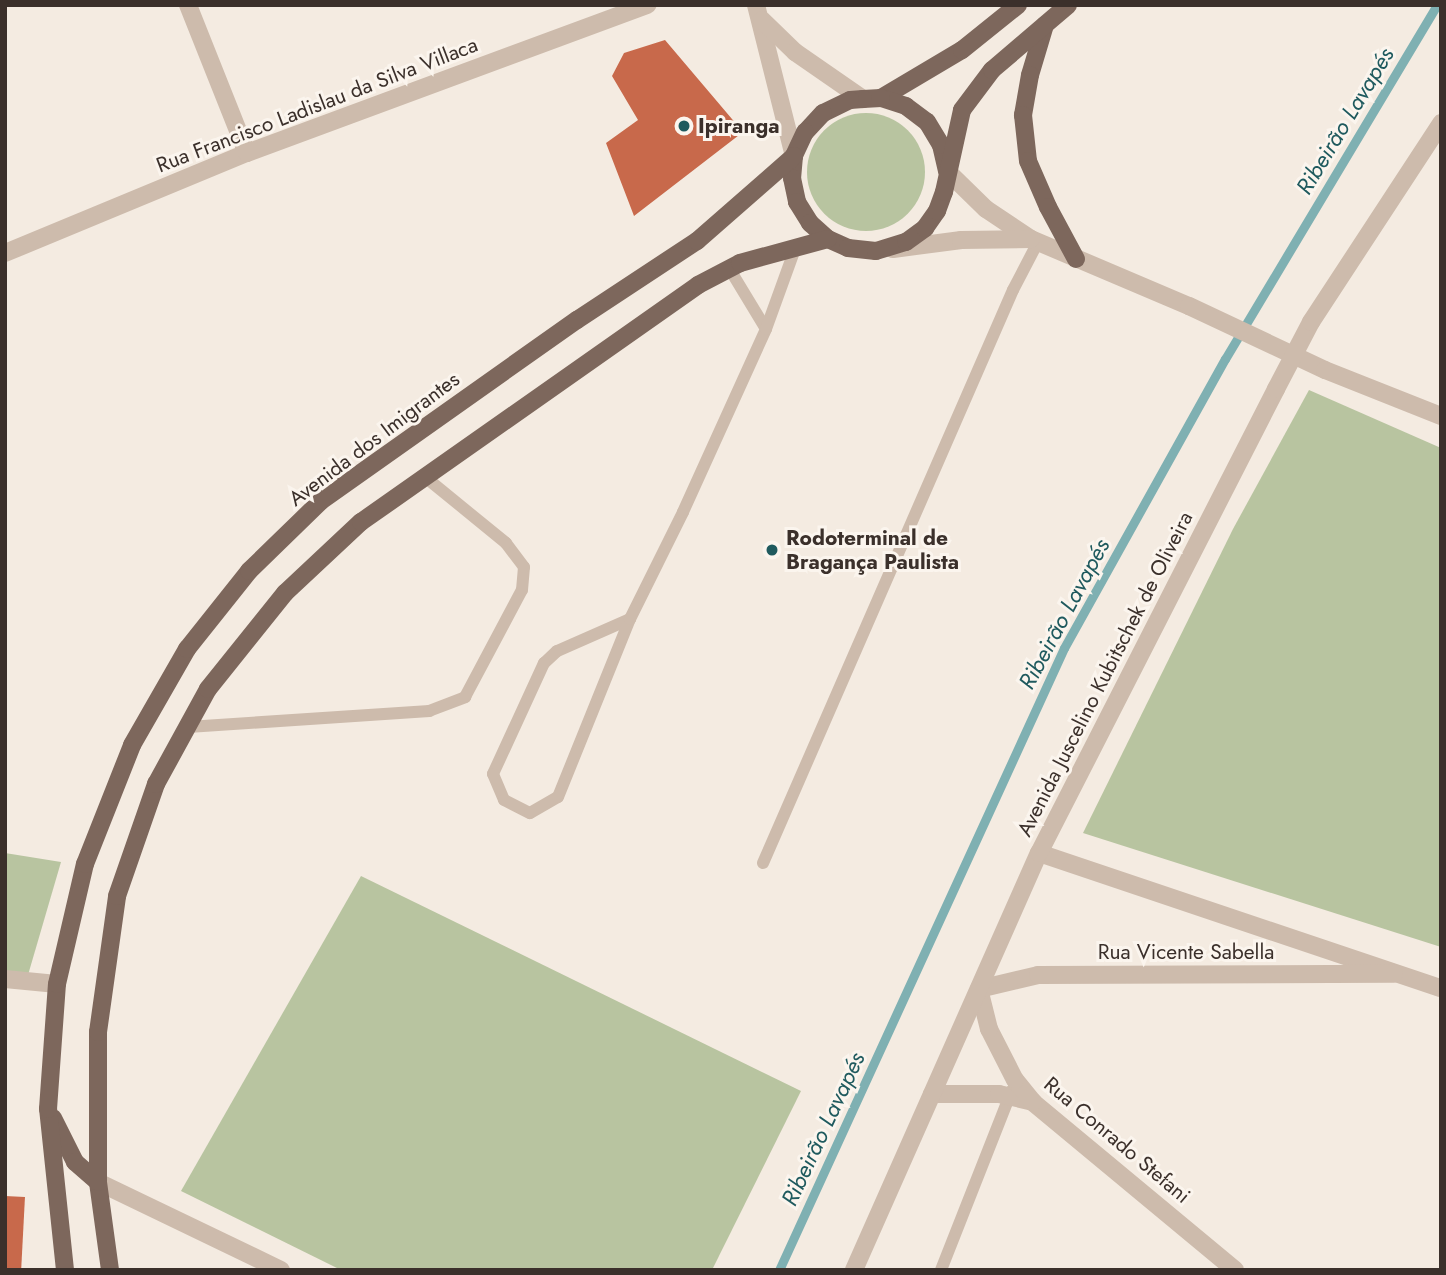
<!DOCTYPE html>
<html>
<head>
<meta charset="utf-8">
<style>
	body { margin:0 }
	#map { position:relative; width:1446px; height:1275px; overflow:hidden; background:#f4ebe1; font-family:Jost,sans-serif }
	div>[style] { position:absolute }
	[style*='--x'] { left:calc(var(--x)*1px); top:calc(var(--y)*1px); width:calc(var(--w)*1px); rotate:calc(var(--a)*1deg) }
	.green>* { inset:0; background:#b8c4a0 }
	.round { border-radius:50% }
	.stream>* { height:9px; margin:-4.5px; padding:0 4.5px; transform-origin:4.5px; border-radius:4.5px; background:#7fb0b2 }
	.building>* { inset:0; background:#c8694b; transform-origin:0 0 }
	.service>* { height:12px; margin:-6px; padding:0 6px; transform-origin:6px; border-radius:6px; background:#cdbbac }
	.minor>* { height:18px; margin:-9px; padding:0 9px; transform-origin:9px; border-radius:9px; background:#cdbbac }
	.tertiary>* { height:18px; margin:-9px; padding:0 9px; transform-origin:9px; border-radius:9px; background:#cdbbac }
	.primary>* { height:18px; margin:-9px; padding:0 9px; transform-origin:9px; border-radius:9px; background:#7d675c }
	.dots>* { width:19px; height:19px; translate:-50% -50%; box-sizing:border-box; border:4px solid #fbf5ee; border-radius:50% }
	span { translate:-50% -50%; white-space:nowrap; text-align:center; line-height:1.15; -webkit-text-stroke:6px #fbf5ee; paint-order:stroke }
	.street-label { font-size:21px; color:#3b302b }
	.poi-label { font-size:21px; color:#3b302b; font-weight:700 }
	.left { translate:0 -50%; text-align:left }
	.water-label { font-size:23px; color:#1f5a5e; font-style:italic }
	.frame { position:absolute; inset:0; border:7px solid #3b302b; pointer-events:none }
</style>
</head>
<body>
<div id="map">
	<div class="green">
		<i class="round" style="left:807px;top:113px;width:118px;height:118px"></i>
		<i style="clip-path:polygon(1309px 390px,1441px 448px,1441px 947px,1083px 833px,1233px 529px)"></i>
		<i style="clip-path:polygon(5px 853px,61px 862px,28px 975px,5px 973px)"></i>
		<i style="clip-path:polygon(361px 876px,801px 1091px,712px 1270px,341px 1270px,181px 1191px)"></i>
	</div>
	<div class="stream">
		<i style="--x:779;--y:1270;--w:684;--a:-65.38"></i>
		<i style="--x:1064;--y:648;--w:331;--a:-60.9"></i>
		<i style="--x:1225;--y:359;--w:413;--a:-59.1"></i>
	</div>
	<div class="building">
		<i style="clip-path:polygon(665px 40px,743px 132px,634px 216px,606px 143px,638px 120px,612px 76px,624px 53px)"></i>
		<i style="left:5px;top:1196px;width:20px;height:74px;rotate:3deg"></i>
	</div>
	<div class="service">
		<i style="--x:729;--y:268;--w:71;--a:58.8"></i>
		<i style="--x:630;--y:619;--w:80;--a:156.3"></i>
		<i style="--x:557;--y:651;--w:18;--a:137"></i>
		<i style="--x:544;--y:663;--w:122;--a:114.7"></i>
		<i style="--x:493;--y:774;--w:28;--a:67"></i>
		<i style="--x:504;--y:800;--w:29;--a:27"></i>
		<i style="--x:530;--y:813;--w:32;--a:-30"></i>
		<i style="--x:558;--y:797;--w:192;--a:-68"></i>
		<i style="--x:630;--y:619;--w:119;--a:-63.6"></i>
		<i style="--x:683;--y:512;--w:201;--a:-65.6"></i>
		<i style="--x:766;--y:329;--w:88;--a:-70.1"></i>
		<i style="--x:188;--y:727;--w:242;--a:-3.8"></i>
		<i style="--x:429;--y:711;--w:39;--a:-21"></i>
		<i style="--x:465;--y:697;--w:121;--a:-62"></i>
		<i style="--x:522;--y:590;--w:23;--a:-85"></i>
		<i style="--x:524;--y:567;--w:30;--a:-127"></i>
		<i style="--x:506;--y:543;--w:104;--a:-140.8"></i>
		<i style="--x:763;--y:863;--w:625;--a:-66.43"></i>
		<i style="--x:1013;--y:290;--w:54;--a:-62.5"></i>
		<i style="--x:941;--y:1270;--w:193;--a:-68.5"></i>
	</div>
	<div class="minor">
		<i style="--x:188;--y:5;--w:159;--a:68.3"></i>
		<i style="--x:756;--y:5;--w:156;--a:75.9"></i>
		<i style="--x:762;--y:20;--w:46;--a:44.1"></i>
		<i style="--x:795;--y:52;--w:83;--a:34.7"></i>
		<i style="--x:5;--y:253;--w:262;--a:-22.5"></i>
		<i style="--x:247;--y:153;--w:427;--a:-20.3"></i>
		<i style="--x:1039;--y:853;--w:424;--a:18.6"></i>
		<i style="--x:932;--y:1094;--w:67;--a:0"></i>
		<i style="--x:999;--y:1094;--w:35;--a:13"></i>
		<i style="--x:1235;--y:1270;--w:263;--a:-140.3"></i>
		<i style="--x:1033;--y:1102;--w:28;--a:-129"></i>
		<i style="--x:1015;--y:1080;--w:57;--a:-117"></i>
		<i style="--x:989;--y:1029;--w:41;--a:-104"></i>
		<i style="--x:979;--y:989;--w:61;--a:-13.3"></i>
		<i style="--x:1038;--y:975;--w:356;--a:-0.2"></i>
	</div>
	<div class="tertiary">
		<i style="--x:947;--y:171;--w:54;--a:44.3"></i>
		<i style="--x:986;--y:209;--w:54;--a:33.7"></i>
		<i style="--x:1031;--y:239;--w:172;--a:23"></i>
		<i style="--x:1189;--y:306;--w:150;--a:25.2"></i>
		<i style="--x:1325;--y:370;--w:125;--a:21.6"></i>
		<i style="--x:893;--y:249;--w:69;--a:-7.5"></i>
		<i style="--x:961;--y:240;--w:70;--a:-0.8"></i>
		<i style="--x:5;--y:979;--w:52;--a:5.5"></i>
		<i style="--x:98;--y:1182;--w:203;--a:25.7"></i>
		<i style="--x:854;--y:1270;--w:456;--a:-66.1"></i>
		<i style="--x:1039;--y:853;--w:521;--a:-62.94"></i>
		<i style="--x:1276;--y:389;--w:76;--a:-62.4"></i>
		<i style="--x:1311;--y:322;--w:238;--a:-56.8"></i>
	</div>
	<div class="primary">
		<i style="--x:1045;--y:25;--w:52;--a:106.7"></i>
		<i style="--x:1030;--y:75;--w:41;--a:99.9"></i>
		<i style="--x:1023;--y:115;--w:46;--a:83.8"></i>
		<i style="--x:1028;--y:161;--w:50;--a:66.5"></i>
		<i style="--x:1048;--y:207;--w:59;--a:61.7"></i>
		<i style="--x:881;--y:98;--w:94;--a:-30.7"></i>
		<i style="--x:962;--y:50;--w:72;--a:-38.8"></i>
		<i style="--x:947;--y:171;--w:27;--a:-103"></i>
		<i style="--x:941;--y:145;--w:27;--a:-121"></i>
		<i style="--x:927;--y:122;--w:26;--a:-143"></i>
		<i style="--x:906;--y:106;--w:26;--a:-162"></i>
		<i style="--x:881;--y:98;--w:18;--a:177"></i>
		<i style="--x:863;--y:99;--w:13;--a:176"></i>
		<i style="--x:850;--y:100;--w:30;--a:154"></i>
		<i style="--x:823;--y:113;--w:26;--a:133"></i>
		<i style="--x:805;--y:132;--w:26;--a:115"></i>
		<i style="--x:794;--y:156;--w:22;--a:95"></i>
		<i style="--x:792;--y:178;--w:25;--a:78"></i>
		<i style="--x:797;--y:202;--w:25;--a:58"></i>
		<i style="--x:810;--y:223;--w:24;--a:42"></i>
		<i style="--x:828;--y:239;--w:22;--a:24"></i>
		<i style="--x:848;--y:248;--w:28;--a:6"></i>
		<i style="--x:876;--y:251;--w:31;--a:-17"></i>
		<i style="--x:906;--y:242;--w:24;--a:-36"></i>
		<i style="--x:925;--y:228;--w:21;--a:-55"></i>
		<i style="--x:937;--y:211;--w:20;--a:-70"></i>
		<i style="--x:944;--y:192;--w:84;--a:-77.6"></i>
		<i style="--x:962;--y:110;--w:50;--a:-53.1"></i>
		<i style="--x:992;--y:70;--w:100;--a:-40.5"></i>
		<i style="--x:53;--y:1118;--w:49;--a:63.4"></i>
		<i style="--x:75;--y:1162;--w:30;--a:41"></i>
		<i style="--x:65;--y:1270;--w:162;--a:-96"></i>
		<i style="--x:48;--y:1109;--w:125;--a:-85.9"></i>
		<i style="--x:57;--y:984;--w:123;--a:-76.9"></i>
		<i style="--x:85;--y:864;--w:128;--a:-68.4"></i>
		<i style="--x:132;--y:745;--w:111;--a:-60.2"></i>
		<i style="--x:187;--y:649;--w:100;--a:-51.5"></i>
		<i style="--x:249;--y:571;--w:100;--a:-44.2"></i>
		<i style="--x:321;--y:501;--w:314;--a:-35.3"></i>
		<i style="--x:577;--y:320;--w:144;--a:-33.4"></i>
		<i style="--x:697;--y:241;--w:129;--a:-41.2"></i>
		<i style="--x:110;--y:1270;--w:89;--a:-97.8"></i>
		<i style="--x:98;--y:1182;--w:150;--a:-90"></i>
		<i style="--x:98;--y:1032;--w:137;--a:-82"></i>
		<i style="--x:117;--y:896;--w:119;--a:-70.8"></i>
		<i style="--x:156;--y:784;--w:108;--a:-61.3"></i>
		<i style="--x:208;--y:689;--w:123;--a:-51.3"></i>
		<i style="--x:285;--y:593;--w:104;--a:-43.1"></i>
		<i style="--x:361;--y:522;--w:412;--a:-35.1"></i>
		<i style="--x:698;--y:285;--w:47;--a:-27.6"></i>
		<i style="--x:740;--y:263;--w:91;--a:-15.3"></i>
	</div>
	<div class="dots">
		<i style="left:684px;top:126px;background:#1f5a5e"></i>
		<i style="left:772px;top:550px;background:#1f5a5e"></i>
	</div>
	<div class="street-label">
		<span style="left:317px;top:105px;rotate:-21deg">Rua Francisco Ladislau da Silva Villaca</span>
		<span style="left:374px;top:439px;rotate:-37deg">Avenida dos Imigrantes</span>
		<span style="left:1105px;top:674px;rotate:-63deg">Avenida Juscelino Kubitschek de Oliveira</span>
		<span style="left:1186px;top:952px">Rua Vicente Sabella</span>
		<span style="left:1117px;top:1140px;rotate:40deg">Rua Conrado Stefani</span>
	</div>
	<div class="poi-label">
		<span class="left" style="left:698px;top:126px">Ipiranga</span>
		<span class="left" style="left:786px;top:550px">Rodoterminal de<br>Bragança Paulista</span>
	</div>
	<div class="water-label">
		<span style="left:1345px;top:121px;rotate:-59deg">Ribeirão Lavapés</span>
		<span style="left:1064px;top:614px;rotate:-62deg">Ribeirão Lavapés</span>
		<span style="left:823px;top:1129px;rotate:-65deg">Ribeirão Lavapés</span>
	</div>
	<div class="frame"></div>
</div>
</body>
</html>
